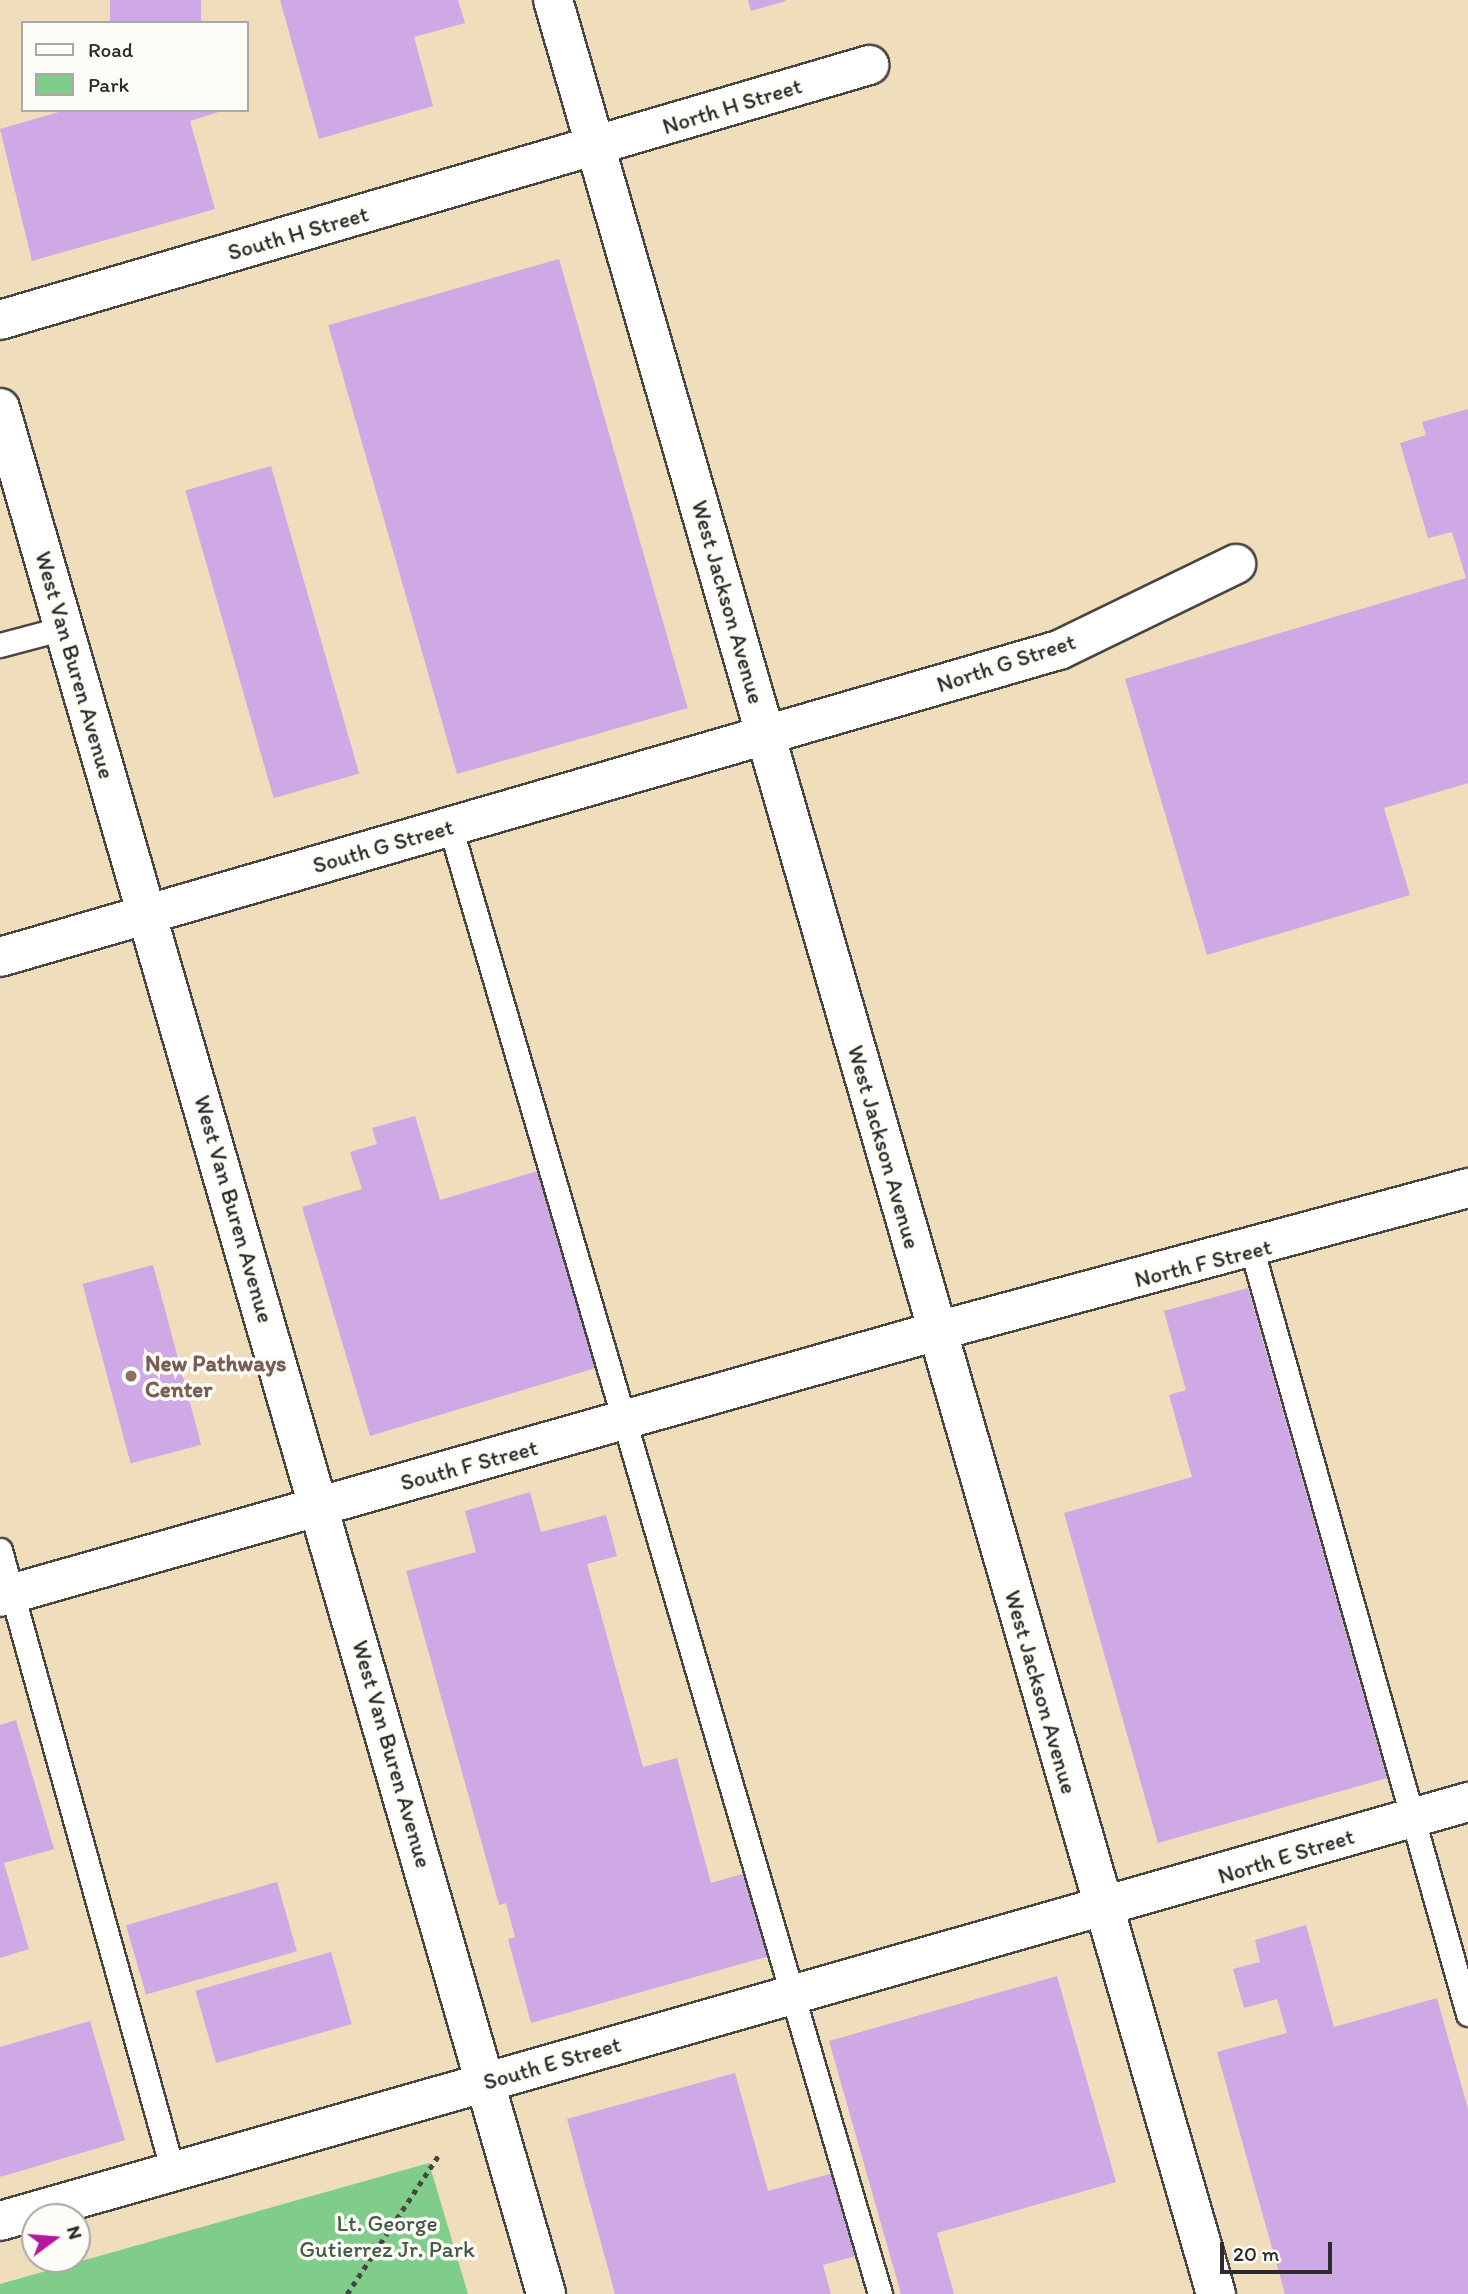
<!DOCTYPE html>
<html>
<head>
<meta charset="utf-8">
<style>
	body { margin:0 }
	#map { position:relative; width:1468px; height:2294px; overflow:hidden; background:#efddbb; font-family:Itim,sans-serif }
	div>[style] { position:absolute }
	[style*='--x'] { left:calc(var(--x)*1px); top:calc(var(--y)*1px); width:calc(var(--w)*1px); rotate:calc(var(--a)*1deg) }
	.green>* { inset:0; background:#80cc8a }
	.building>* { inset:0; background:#cea9e5; transform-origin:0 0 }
	.path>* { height:4.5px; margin-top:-2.25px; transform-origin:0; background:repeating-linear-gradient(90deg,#484641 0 5px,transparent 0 10px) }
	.roads { filter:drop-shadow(2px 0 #484641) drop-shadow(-2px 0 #484641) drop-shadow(0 2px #484641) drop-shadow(0 -2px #484641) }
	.service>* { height:23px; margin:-11.5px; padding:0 11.5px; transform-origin:11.5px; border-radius:11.5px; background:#fff }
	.minor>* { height:38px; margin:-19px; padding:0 19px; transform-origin:19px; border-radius:19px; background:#fff }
	.tertiary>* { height:38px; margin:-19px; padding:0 19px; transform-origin:19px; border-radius:19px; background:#fff }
	.dots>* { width:19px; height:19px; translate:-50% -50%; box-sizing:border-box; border:4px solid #fdfcf7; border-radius:50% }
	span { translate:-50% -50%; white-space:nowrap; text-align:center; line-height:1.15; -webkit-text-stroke:7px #fdfcf7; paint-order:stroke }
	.street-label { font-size:23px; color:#2b2b2b }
	.education-label { font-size:23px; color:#785e54; font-weight:700 }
	.left { translate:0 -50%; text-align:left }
	.park-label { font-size:23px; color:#445b48 }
	.legend { position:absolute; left:21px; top:21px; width:228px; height:91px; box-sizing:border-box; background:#fdfcf7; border:2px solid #a9a8a5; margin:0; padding:9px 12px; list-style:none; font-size:21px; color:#2b2b2b }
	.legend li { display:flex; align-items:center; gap:14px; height:35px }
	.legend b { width:35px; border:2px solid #a9a8a5 }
	.north { position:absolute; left:21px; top:2203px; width:70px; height:70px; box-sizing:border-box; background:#fdfcf7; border:2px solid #a9a8a5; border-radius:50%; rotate:74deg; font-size:19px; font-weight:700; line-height:28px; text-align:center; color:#2b2b2b }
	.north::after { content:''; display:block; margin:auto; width:24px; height:32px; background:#b5179e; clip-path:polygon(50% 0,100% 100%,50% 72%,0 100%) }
	.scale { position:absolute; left:1220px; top:2242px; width:112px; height:32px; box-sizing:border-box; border:4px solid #2b2b2b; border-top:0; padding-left:9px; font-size:21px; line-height:24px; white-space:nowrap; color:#2b2b2b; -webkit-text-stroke:5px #fdfcf7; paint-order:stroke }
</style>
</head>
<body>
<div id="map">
	<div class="green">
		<i style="clip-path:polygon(429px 2163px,468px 2294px,0 2294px,0 2284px)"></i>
	</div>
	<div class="building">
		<i style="left:110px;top:0;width:91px;height:24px"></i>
		<i style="clip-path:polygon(280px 0,458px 0,465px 23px,414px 37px,433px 106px,319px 139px)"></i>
		<i style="clip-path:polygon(748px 0,786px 0,786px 1px,751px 11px)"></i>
		<i style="clip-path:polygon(66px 110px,225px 110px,190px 121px,215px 209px,32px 261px,0 129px)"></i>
		<i style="left:559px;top:259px;width:467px;height:240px;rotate:74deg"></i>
		<i style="clip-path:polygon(1468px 409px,1468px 783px,1384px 808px,1410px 895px,1207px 955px,1125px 679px,1466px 578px,1452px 532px,1428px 538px,1400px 443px,1426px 435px,1422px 422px)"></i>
		<i style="left:271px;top:466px;width:320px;height:89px;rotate:74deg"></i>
		<i style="clip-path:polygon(415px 1116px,440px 1200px,541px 1170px,599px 1367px,370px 1436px,302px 1207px,362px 1189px,350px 1152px,377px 1144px,372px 1128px)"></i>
		<i style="left:153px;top:1265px;width:186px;height:73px;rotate:75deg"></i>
		<i style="clip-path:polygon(1248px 1288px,1387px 1778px,1158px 1843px,1064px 1513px,1192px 1477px,1169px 1395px,1186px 1390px,1164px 1311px)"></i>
		<i style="clip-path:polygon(530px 1492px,541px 1532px,606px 1515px,617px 1556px,587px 1564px,643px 1767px,677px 1758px,711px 1883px,746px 1873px,769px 1956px,531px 2023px,508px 1939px,515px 1937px,506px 1903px,499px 1905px,406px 1571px,476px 1552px,465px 1511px)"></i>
		<i style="clip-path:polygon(16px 1720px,54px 1849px,4px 1863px,29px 1949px,0 1958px,0 1725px)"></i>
		<i style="left:277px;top:1882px;width:72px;height:157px;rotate:74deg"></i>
		<i style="clip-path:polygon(1306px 1925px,1334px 2027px,1437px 1998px,1468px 2109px,1468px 2294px,1285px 2294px,1217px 2052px,1287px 2033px,1277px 1999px,1244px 2008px,1233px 1969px,1260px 1962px,1255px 1940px)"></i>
		<i style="left:331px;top:1952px;width:75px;height:141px;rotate:74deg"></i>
		<i style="clip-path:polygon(1057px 1976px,1116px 2182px,937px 2233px,954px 2294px,901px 2294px,829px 2041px)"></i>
		<i style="clip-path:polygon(90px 2021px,125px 2140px,0 2177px,0 2047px)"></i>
		<i style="clip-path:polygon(735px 2073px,768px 2191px,833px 2173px,856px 2256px,823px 2265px,831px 2294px,615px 2294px,567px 2119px)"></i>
	</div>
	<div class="path">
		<i style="--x:347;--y:2294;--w:169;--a:-56.6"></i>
	</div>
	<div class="roads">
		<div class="service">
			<i style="--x:0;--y:645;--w:66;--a:-14.9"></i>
			<i style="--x:450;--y:826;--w:1530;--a:73.67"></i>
			<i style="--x:1252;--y:1250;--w:794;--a:74.21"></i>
			<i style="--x:0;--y:1550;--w:646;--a:74.46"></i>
		</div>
		<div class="minor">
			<i style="--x:0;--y:320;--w:906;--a:-16.35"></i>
			<i style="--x:0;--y:957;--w:1103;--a:-16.17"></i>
			<i style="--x:1059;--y:650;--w:197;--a:-25.9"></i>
			<i style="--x:937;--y:1331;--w:550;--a:-15.07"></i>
			<i style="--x:0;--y:2221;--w:1527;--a:-15.93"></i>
		</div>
		<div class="tertiary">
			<i style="--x:553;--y:0;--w:2388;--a:73.88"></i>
			<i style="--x:0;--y:408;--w:1963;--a:73.85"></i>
			<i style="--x:0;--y:1597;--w:974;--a:-15.85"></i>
		</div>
	</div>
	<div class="dots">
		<i style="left:131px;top:1376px;background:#8d6e63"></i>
	</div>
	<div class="street-label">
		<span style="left:732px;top:106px;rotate:-17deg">North H Street</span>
		<span style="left:298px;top:233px;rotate:-16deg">South H Street</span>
		<span style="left:728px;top:602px;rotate:74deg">West Jackson Avenue</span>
		<span style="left:1006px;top:663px;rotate:-18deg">North G Street</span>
		<span style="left:75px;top:665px;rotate:74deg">West Van Buren Avenue</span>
		<span style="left:383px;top:846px;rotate:-16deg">South G Street</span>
		<span style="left:884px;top:1147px;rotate:74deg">West Jackson Avenue</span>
		<span style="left:234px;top:1209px;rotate:74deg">West Van Buren Avenue</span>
		<span style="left:1203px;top:1263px;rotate:-14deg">North F Street</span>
		<span style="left:469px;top:1465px;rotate:-15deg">South F Street</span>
		<span style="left:1041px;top:1692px;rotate:74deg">West Jackson Avenue</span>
		<span style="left:392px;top:1754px;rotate:74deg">West Van Buren Avenue</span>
		<span style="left:1286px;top:1856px;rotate:-17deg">North E Street</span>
		<span style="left:552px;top:2063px;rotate:-16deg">South E Street</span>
	</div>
	<div class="education-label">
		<span class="left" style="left:145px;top:1376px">New Pathways<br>Center</span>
	</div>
	<div class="park-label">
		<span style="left:387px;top:2236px">Lt. George<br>Gutierrez Jr. Park</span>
	</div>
	<ul class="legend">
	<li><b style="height:9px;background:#fff"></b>Road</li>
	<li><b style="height:19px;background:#80cc8a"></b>Park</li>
	</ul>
	<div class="north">N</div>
	<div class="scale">20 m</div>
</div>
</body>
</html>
